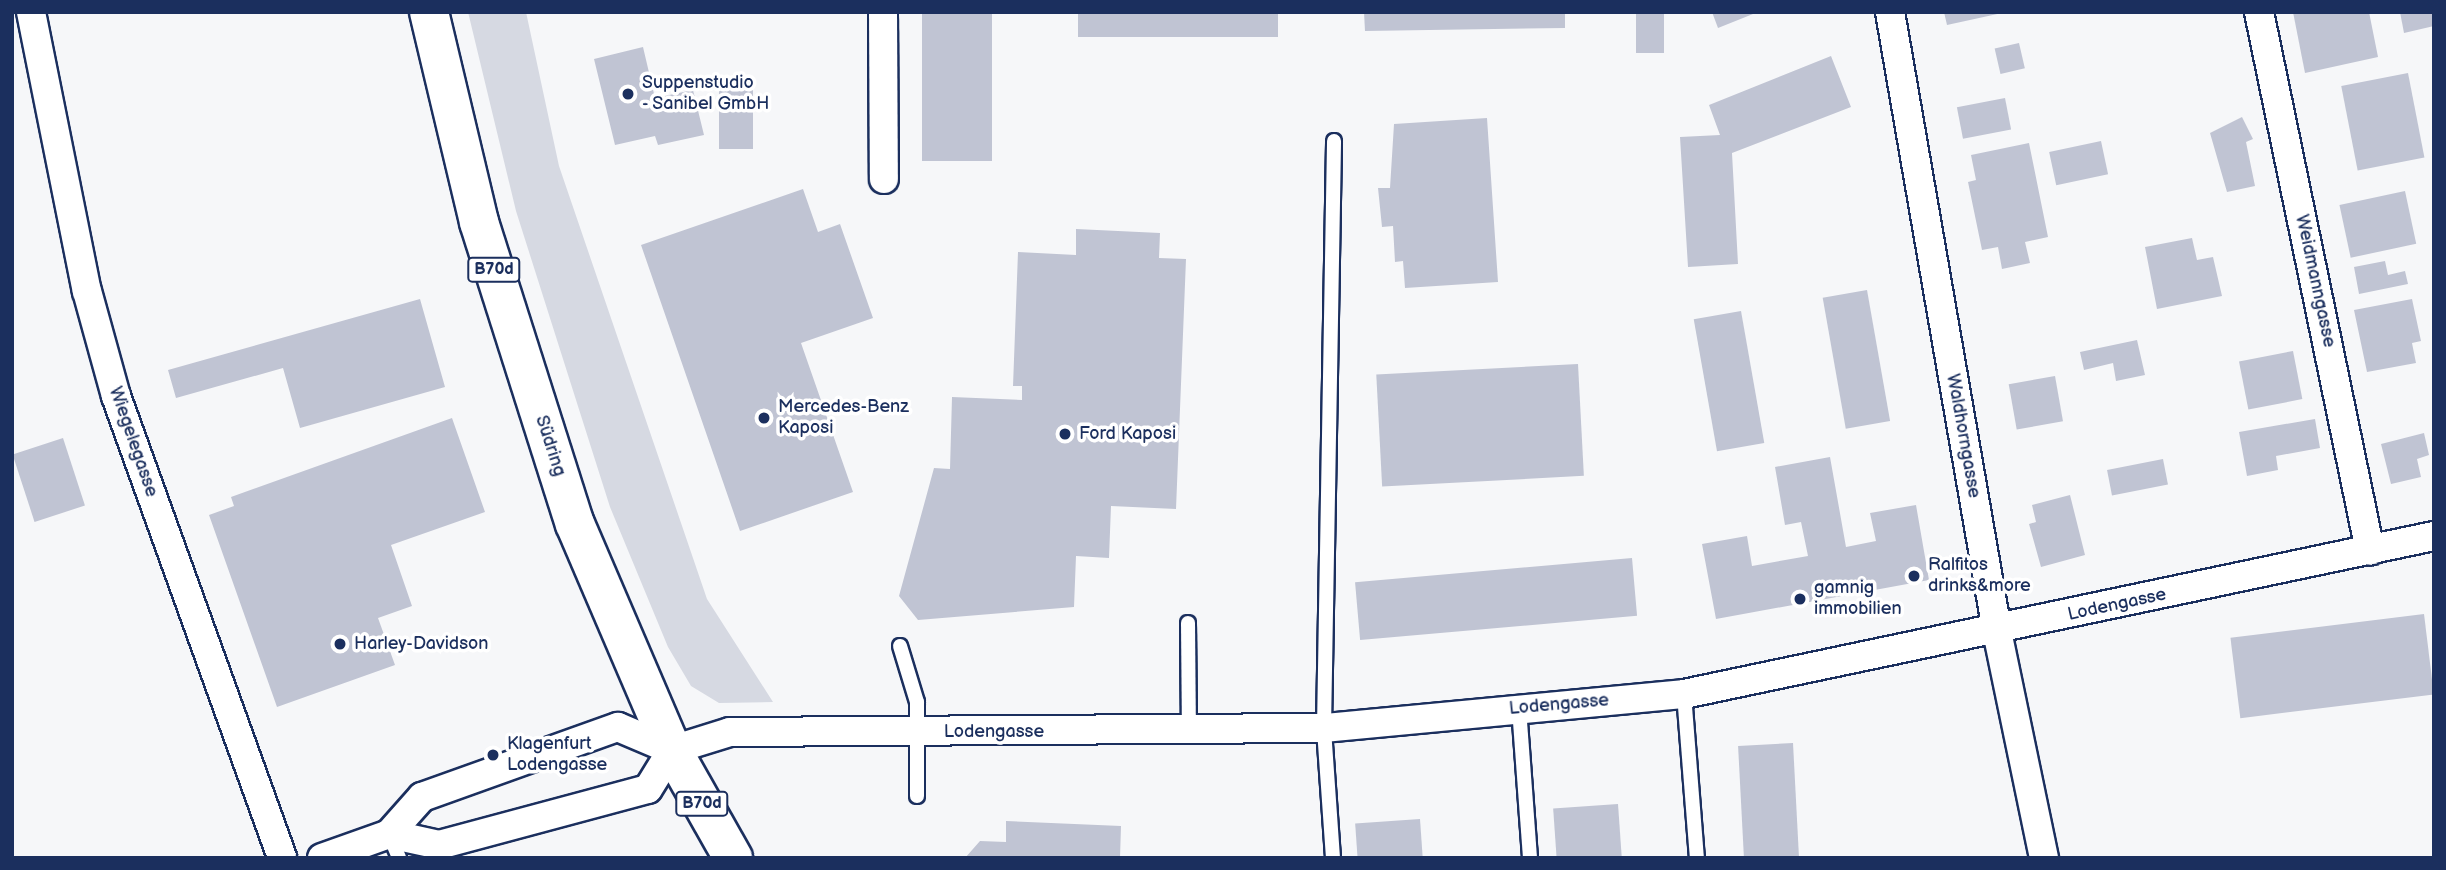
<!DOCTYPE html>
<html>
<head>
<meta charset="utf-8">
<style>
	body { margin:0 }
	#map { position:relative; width:2446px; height:870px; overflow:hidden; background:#f6f7f9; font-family:"Balsamiq Sans",sans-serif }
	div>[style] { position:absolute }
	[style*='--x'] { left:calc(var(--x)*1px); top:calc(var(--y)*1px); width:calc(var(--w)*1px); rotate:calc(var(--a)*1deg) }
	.green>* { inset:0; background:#d6d9e2 }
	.building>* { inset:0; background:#c0c4d3; transform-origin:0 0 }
	.roads { filter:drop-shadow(2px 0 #1b2f5e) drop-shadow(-2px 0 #1b2f5e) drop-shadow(0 2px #1b2f5e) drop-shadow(0 -2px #1b2f5e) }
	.lane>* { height:14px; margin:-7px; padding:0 7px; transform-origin:7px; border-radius:7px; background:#fff }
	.street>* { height:28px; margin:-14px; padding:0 14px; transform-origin:14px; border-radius:14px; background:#fff }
	.primary>* { height:38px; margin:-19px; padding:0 19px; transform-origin:19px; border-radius:19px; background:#fff }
	.dots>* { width:19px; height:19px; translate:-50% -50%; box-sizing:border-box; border:4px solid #fff; border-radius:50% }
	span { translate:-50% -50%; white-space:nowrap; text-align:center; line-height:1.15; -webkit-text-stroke:7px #fff; paint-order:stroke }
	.shield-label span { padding:2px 5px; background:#fff; border:2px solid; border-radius:5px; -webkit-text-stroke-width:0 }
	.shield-label { font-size:16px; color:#1b2f5e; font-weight:700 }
	.poi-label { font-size:18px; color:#1b2f5e }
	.left { translate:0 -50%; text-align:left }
	.street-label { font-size:18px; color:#1b2f5e }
	.frame { position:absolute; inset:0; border:14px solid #1b2f5e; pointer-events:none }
</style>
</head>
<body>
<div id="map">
	<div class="green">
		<i style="clip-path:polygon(468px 12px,526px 12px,559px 166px,707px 599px,773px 702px,719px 703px,691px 686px,668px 647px,610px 507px,516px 211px)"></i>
	</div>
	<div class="building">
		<i style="left:922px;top:12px;width:70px;height:149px"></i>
		<i style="left:1078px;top:12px;width:200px;height:25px"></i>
		<i style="clip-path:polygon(1364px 12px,1565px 12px,1565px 28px,1365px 31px)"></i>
		<i style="left:1636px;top:12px;width:28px;height:41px"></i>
		<i style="clip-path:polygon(1712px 12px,1758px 12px,1718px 28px)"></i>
		<i style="clip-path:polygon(1944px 12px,2002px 12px,2002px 13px,1947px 25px)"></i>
		<i style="clip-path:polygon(2293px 12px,2369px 12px,2378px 57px,2305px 73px)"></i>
		<i style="clip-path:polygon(2400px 12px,2434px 12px,2434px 26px,2404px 33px)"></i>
		<i style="left:2019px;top:43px;width:26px;height:25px;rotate:77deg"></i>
		<i style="clip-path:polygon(643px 47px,655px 98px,693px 90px,704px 135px,658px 145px,655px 136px,615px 145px,594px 59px)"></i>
		<i style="clip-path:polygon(1831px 56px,1851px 107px,1732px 153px,1738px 264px,1688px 267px,1680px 137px,1720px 135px,1709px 105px)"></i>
		<i style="left:2408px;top:73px;width:86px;height:68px;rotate:79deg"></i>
		<i style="left:719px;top:76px;width:34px;height:73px"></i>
		<i style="left:2005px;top:98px;width:32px;height:49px;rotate:79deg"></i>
		<i style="clip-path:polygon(2242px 117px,2253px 139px,2246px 142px,2255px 186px,2227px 192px,2210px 133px)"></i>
		<i style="clip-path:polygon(1487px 118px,1498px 282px,1405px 288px,1403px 261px,1395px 262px,1393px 226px,1382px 227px,1378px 188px,1390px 188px,1394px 124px)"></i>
		<i style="left:2101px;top:141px;width:34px;height:53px;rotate:78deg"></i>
		<i style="clip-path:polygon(2029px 143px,2048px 237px,2025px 242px,2030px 263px,2002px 269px,1998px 247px,1982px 250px,1968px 182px,1976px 180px,1971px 155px)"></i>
		<i style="clip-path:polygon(803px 189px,818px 232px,840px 224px,873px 318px,801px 343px,853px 492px,740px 531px,641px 245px)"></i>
		<i style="left:2405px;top:191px;width:54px;height:67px;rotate:78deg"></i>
		<i style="clip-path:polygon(1076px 229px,1160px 233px,1159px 258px,1186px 259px,1176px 509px,1111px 506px,1109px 558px,1076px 556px,1074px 607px,918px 620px,899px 596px,934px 468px,950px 469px,952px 397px,1022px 400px,1022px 386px,1013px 386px,1018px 252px,1076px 255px)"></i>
		<i style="clip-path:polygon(2192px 238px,2197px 260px,2213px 257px,2222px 296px,2157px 309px,2145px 247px)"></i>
		<i style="clip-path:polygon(2385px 261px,2388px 275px,2405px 271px,2408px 284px,2359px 294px,2354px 267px)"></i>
		<i style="left:1867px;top:290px;width:133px;height:45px;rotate:80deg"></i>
		<i style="clip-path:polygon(420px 299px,445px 387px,300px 428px,283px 368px,176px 398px,168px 370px)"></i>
		<i style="clip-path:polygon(2412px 299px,2421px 341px,2412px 343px,2416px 363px,2367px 372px,2354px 310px)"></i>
		<i style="left:1741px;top:311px;width:134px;height:48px;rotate:80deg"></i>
		<i style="clip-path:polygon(2137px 340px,2145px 375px,2116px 381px,2113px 363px,2084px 370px,2080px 352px)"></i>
		<i style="left:2293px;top:351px;width:49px;height:55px;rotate:79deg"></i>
		<i style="left:1578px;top:364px;width:112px;height:202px;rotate:87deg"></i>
		<i style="left:2055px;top:376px;width:46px;height:47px;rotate:80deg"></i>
		<i style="clip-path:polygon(452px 418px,485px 512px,391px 545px,412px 606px,378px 618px,395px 665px,277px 707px,209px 515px,234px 506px,231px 497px)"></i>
		<i style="clip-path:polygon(2315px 419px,2320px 448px,2276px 456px,2278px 470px,2247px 476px,2239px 432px)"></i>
		<i style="clip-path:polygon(2424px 433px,2429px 455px,2417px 459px,2421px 477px,2391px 484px,2381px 444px)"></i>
		<i style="left:63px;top:438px;width:71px;height:53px;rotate:72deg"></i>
		<i style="clip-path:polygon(1830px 457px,1846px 547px,1876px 541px,1870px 513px,1916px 505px,1929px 580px,1716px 619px,1702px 544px,1747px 536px,1752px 566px,1808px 556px,1801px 522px,1785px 525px,1775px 467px)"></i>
		<i style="left:2163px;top:459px;width:26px;height:57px;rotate:79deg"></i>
		<i style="clip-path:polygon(2070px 495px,2085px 555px,2041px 567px,2029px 524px,2036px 522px,2032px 505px)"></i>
		<i style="left:1632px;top:558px;width:58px;height:278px;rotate:85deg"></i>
		<i style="left:2424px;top:614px;width:81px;height:195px;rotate:83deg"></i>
		<i style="left:1793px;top:743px;width:115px;height:55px;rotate:87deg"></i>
		<i style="left:1618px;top:804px;width:54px;height:65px;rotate:86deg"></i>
		<i style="left:1420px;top:819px;width:39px;height:65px;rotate:86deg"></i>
		<i style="clip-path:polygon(1006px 821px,1121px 826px,1120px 858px,965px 858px,980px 841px,1006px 842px)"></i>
	</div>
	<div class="roads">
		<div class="lane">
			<i style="--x:1188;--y:623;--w:108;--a:89.5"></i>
			<i style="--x:900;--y:646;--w:59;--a:73.1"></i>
			<i style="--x:917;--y:702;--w:94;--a:90"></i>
			<i style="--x:1684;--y:694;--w:165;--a:85.5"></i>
			<i style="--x:1519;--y:708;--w:150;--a:85.8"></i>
			<i style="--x:389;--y:834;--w:26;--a:67"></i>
			<i style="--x:1333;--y:858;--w:130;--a:-94"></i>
			<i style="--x:1324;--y:728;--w:587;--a:-89.02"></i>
		</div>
		<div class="street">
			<i style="--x:31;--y:12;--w:285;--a:78.7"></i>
			<i style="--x:87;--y:291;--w:109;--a:74.6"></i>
			<i style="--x:116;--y:396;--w:491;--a:70.2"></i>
			<i style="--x:883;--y:12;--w:167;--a:89.7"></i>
			<i style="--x:1890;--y:12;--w:628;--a:80.19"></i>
			<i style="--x:1997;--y:631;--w:232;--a:78.3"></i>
			<i style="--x:2259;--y:12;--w:550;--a:78.36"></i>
			<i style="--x:389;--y:834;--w:51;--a:12.4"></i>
			<i style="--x:439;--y:845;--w:216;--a:-15"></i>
			<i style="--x:648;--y:789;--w:46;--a:-58.4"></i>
			<i style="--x:672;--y:750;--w:61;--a:-17.2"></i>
			<i style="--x:730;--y:732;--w:594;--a:-0.39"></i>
			<i style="--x:1324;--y:728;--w:362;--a:-5.4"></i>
			<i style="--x:1684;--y:694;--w:766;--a:-11.9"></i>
			<i style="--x:322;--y:858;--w:71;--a:-19.7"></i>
			<i style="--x:389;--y:834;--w:50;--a:-48.3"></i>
			<i style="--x:422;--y:797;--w:208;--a:-19.7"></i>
			<i style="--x:618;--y:727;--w:59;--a:23.1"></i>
		</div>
		<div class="primary">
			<i style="--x:429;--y:12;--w:216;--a:76.6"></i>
			<i style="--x:479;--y:222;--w:317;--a:72.4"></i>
			<i style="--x:575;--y:524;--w:246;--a:66.8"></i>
			<i style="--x:672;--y:750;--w:124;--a:60.5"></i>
		</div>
	</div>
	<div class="dots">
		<i style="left:628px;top:94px;background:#1b2f5e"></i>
		<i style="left:764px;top:418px;background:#1b2f5e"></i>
		<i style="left:1065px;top:434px;background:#1b2f5e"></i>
		<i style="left:1914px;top:576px;background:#1b2f5e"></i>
		<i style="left:1800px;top:599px;background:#1b2f5e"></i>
		<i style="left:340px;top:644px;background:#1b2f5e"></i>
		<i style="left:493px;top:755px;background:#1b2f5e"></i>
	</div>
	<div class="shield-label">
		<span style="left:494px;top:270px">B70d</span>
		<span style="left:702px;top:804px">B70d</span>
	</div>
	<div class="poi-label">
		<span class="left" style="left:642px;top:94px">Suppenstudio<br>- Sanibel GmbH</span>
		<span class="left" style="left:778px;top:418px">Mercedes-Benz<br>Kaposi</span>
		<span class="left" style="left:1079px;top:434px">Ford Kaposi</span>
		<span class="left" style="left:1928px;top:576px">Ralfitos<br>drinks&amp;more</span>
		<span class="left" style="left:1814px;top:599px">gamnig<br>immobilien</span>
		<span class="left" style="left:354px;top:644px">Harley-Davidson</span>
		<span class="left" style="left:507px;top:755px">Klagenfurt<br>Lodengasse</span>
	</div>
	<div class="street-label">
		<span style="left:2315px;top:281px;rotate:78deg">Weidmanngasse</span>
		<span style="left:1963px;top:436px;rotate:80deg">Waldhorngasse</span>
		<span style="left:133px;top:442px;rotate:71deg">Wiegelegasse</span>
		<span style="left:550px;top:446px;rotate:72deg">Südring</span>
		<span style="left:2117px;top:605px;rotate:-12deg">Lodengasse</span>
		<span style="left:1559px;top:705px;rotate:-5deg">Lodengasse</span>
		<span style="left:994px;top:732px">Lodengasse</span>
	</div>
	<div class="frame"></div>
</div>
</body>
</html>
